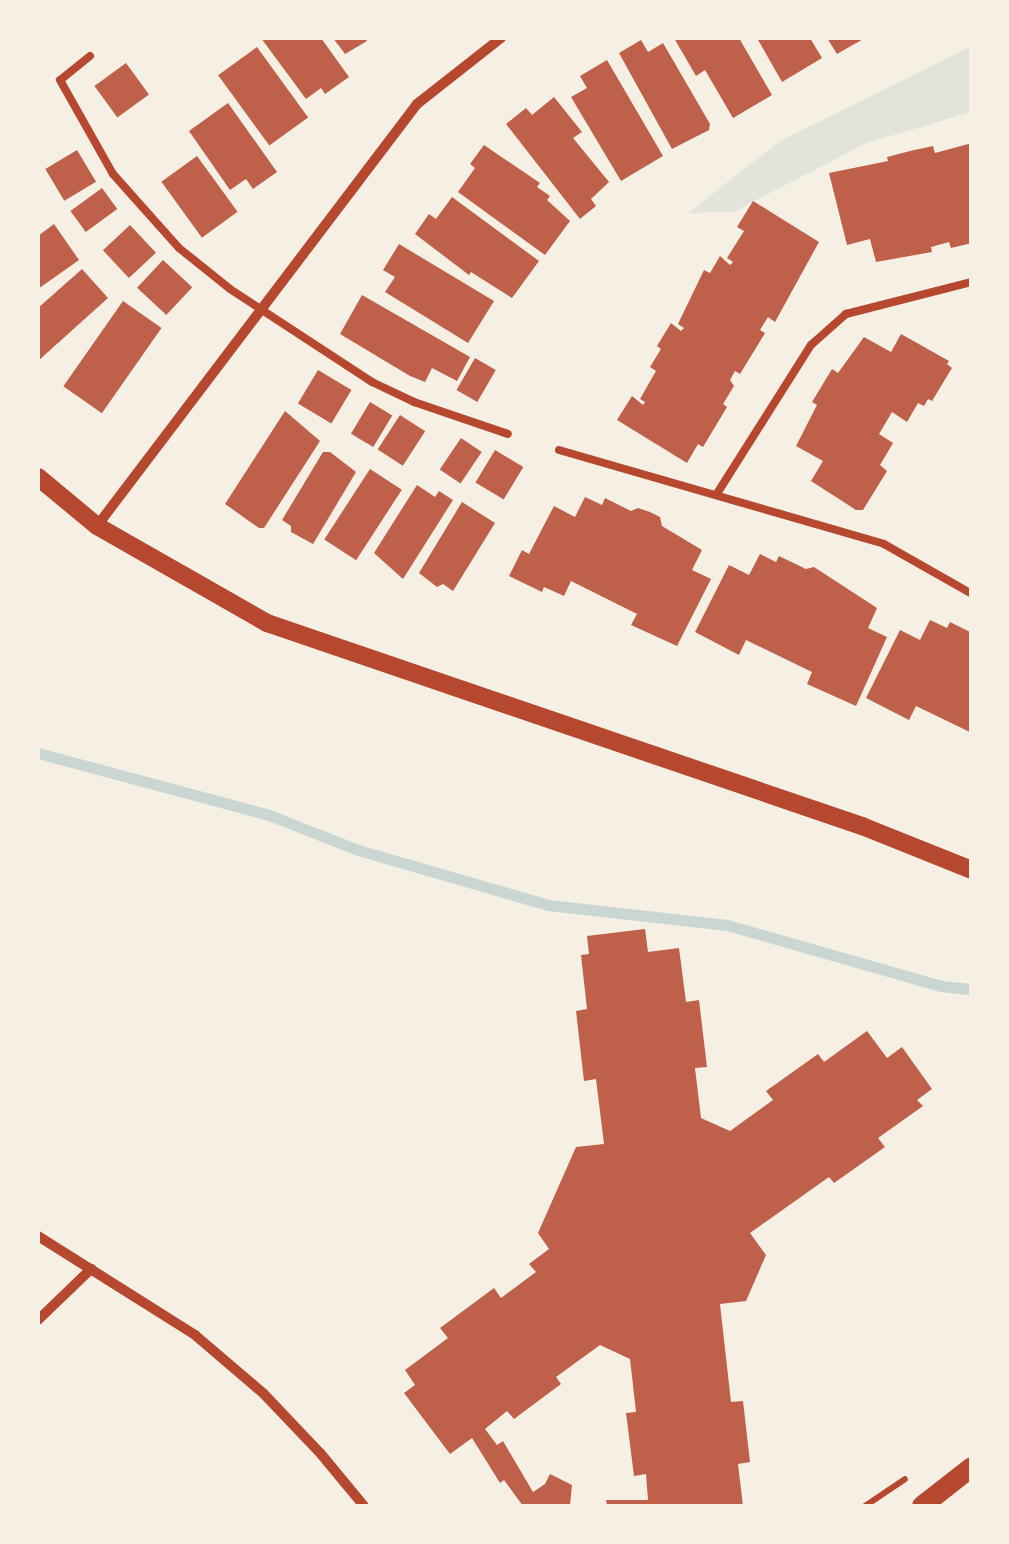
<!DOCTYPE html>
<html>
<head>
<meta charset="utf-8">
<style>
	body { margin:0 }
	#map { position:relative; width:1009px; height:1544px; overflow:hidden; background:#f6efe4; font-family:"Titillium Web",sans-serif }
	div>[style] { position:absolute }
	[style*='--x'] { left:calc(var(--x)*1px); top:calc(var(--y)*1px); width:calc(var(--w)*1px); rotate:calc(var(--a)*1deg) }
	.green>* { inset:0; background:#e2e4dc }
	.stream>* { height:11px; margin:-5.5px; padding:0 5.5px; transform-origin:5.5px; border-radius:5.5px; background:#c9d6d2 }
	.building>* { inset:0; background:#bf614a; transform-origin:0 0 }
	.path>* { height:6px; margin:-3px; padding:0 3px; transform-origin:3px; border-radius:3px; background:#b5482f }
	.service>* { height:8px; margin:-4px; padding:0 4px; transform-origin:4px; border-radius:4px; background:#b5482f }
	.minor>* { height:10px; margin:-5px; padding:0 5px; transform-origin:5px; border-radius:5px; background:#b5482f }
	.tertiary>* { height:18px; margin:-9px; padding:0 9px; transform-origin:9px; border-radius:9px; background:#b5482f }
	.secondary>* { height:20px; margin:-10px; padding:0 10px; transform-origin:10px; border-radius:10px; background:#b5482f }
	span { translate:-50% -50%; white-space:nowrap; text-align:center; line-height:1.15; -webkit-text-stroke:8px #f6efe4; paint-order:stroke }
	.frame { position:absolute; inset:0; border:40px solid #f6efe4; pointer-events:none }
</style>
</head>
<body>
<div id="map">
	<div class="green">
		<i style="clip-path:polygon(971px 46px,971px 112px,867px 143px,733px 212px,688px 213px,780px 141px)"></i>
	</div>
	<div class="stream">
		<i style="--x:38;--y:753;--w:239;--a:15"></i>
		<i style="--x:269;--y:815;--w:96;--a:21.5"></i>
		<i style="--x:358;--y:850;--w:198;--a:16.1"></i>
		<i style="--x:548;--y:905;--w:180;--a:6.4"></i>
		<i style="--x:727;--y:925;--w:223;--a:15.9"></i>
		<i style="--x:941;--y:986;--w:31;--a:6"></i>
	</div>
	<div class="building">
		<i style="clip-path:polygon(261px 38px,321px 38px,349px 77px,325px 94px,321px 88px,306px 99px)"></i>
		<i style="clip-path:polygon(333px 38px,365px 38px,367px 41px,345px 54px)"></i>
		<i style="clip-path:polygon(674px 38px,739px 38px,772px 95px,733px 118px,705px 70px,696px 76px)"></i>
		<i style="clip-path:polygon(757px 38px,810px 38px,822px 58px,782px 82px)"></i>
		<i style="clip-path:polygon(827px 38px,865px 38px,837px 54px)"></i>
		<i style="clip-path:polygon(641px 40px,648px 52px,663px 43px,710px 124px,709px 130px,672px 149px,619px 53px)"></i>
		<i style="left:257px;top:47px;width:87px;height:48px;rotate:54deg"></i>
		<i style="clip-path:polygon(607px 60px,663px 156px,621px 181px,571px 97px,587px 88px,580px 76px)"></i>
		<i style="left:126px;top:63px;width:39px;height:39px;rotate:54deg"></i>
		<i style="clip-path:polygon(554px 97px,582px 132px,573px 138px,609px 182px,591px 199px,596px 206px,580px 219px,506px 124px,526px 108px,532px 115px)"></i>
		<i style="clip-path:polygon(228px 103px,277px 172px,253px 189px,246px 179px,230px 190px,189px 131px)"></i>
		<i style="clip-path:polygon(972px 143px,972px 243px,951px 248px,949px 242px,931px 247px,932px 252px,876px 262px,870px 239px,847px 245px,829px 173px,888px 161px,887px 157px,910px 151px,933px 146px,935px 153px)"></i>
		<i style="clip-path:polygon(484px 145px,540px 183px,537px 187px,550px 196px,547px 200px,570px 221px,545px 255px,458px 192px,475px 168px,470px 164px)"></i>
		<i style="left:77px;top:150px;width:37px;height:37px;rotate:59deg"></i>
		<i style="left:197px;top:156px;width:69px;height:44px;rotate:54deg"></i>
		<i style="left:102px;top:188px;width:26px;height:39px;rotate:54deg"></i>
		<i style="clip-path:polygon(452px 197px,539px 261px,512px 298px,471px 272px,469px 275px,415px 234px,429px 214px,436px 219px)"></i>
		<i style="clip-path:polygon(753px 201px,819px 242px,775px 322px,768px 317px,760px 330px,765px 333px,740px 374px,735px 371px,730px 380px,734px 386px,723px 404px,727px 407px,703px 447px,698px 444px,687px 463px,617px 420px,632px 396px,643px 405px,645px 402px,640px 399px,656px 371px,650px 367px,661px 349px,657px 346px,671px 323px,681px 331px,684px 328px,678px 324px,704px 270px,710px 273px,720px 256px,730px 265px,733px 262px,727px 258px,744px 231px,737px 227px)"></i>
		<i style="clip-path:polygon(54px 224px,79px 260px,38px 289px,38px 236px)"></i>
		<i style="left:130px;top:225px;width:38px;height:37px;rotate:47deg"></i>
		<i style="clip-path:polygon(399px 244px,494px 301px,468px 343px,385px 292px,395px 277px,383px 270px)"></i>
		<i style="left:163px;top:260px;width:40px;height:38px;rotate:43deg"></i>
		<i style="clip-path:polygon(82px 269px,108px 298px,38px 361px,38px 308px)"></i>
		<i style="clip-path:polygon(362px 295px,470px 357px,457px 381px,432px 368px,425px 382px,410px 376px,340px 334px)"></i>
		<i style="left:123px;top:301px;width:47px;height:104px;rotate:35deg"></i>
		<i style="clip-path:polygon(901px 334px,949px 361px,947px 364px,952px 368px,932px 401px,928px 399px,924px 406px,918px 403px,907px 422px,892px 412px,879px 434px,893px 443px,880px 465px,887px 471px,863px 510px,856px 510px,811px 481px,823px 461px,796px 446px,817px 405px,812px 402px,832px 369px,838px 373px,864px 337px,891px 352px)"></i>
		<i style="left:475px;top:358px;width:24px;height:37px;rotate:30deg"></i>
		<i style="left:318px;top:370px;width:39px;height:39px;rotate:31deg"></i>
		<i style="left:370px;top:402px;width:26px;height:37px;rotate:31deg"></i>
		<i style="clip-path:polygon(285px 411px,320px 441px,264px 528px,259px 528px,225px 504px)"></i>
		<i style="left:400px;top:415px;width:30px;height:41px;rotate:33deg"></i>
		<i style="left:461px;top:438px;width:25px;height:38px;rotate:34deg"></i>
		<i style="left:495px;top:450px;width:33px;height:38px;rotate:31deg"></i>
		<i style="clip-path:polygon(323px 452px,330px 452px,356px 472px,313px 544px,291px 532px,291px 526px,282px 520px)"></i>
		<i style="left:370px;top:469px;width:38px;height:84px;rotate:33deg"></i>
		<i style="clip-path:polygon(417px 485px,435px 497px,439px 491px,453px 500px,403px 579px,374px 553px)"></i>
		<i style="clip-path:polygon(585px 497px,602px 505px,605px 498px,631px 511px,638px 508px,650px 512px,660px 517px,662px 526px,702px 550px,692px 570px,711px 579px,677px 646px,631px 625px,637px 614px,571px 581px,564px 596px,544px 587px,542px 592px,509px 576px,522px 550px,529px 554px,554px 506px,575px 517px)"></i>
		<i style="clip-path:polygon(462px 502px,495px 523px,453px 591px,443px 584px,437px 587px,419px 573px)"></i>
		<i style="clip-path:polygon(760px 554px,776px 562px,779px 556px,806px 569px,814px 567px,877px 608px,868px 628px,887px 637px,856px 706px,807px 684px,812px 672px,746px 640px,739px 655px,695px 632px,729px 565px,749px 575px)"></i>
		<i style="clip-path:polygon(930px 620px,947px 628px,950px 622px,972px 633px,972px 733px,916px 706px,909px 720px,866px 698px,900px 630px,920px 640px)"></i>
		<i style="clip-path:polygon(645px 929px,648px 952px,679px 948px,686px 1002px,699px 1000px,707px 1067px,695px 1068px,701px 1118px,730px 1131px,773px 1100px,766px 1091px,818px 1054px,824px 1062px,867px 1031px,887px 1058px,902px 1047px,932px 1089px,917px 1100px,923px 1106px,878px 1138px,885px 1147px,834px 1183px,829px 1177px,750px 1233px,766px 1255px,746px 1301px,720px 1304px,731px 1402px,743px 1401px,750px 1462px,738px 1464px,743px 1506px,607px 1506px,606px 1500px,648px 1500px,646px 1474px,634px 1476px,626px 1413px,636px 1412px,630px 1359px,600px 1345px,556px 1377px,561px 1384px,514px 1419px,507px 1411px,485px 1429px,497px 1445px,503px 1441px,533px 1492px,545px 1484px,550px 1474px,572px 1485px,570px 1506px,523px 1506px,504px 1480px,500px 1483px,472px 1438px,450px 1454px,404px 1393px,415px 1385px,405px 1370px,448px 1338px,440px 1328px,494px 1288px,501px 1298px,536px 1272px,529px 1264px,549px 1249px,538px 1233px,576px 1147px,604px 1144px,596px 1079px,584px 1081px,576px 1011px,587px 1009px,581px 955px,589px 954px,587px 936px)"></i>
	</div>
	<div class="path">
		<i style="--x:865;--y:1506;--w:48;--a:-34"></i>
	</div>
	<div class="service">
		<i style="--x:90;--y:56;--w:38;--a:141"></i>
		<i style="--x:60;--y:80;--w:108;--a:60.6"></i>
		<i style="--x:113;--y:174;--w:99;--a:48.3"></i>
		<i style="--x:179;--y:248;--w:65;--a:38.8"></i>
		<i style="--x:230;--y:289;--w:170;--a:33.2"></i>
		<i style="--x:372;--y:382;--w:47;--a:25.5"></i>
		<i style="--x:414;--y:402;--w:99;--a:18.8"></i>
		<i style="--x:559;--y:450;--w:338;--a:16.1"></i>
		<i style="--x:884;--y:544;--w:101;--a:29.6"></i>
		<i style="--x:718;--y:492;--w:174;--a:-57.7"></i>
		<i style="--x:811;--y:345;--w:47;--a:-41.5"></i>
		<i style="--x:846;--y:314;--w:130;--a:-14.3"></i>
	</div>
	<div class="minor">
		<i style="--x:97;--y:526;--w:530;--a:-52.83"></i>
		<i style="--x:417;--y:104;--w:107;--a:-38.2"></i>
		<i style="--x:38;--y:1236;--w:186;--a:32.2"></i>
		<i style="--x:195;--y:1335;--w:89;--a:40.5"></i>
		<i style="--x:263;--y:1393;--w:84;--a:46.4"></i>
		<i style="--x:321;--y:1454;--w:67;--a:50.4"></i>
		<i style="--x:38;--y:1320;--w:74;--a:-43.9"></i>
	</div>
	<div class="tertiary">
		<i style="--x:38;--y:477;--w:77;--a:39.7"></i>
		<i style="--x:97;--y:526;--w:196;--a:29.7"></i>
		<i style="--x:267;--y:623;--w:629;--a:18.84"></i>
		<i style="--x:862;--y:826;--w:118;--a:21.8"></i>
	</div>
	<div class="secondary">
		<i style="--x:922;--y:1506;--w:63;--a:-38"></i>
	</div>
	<div class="frame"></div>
</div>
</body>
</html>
